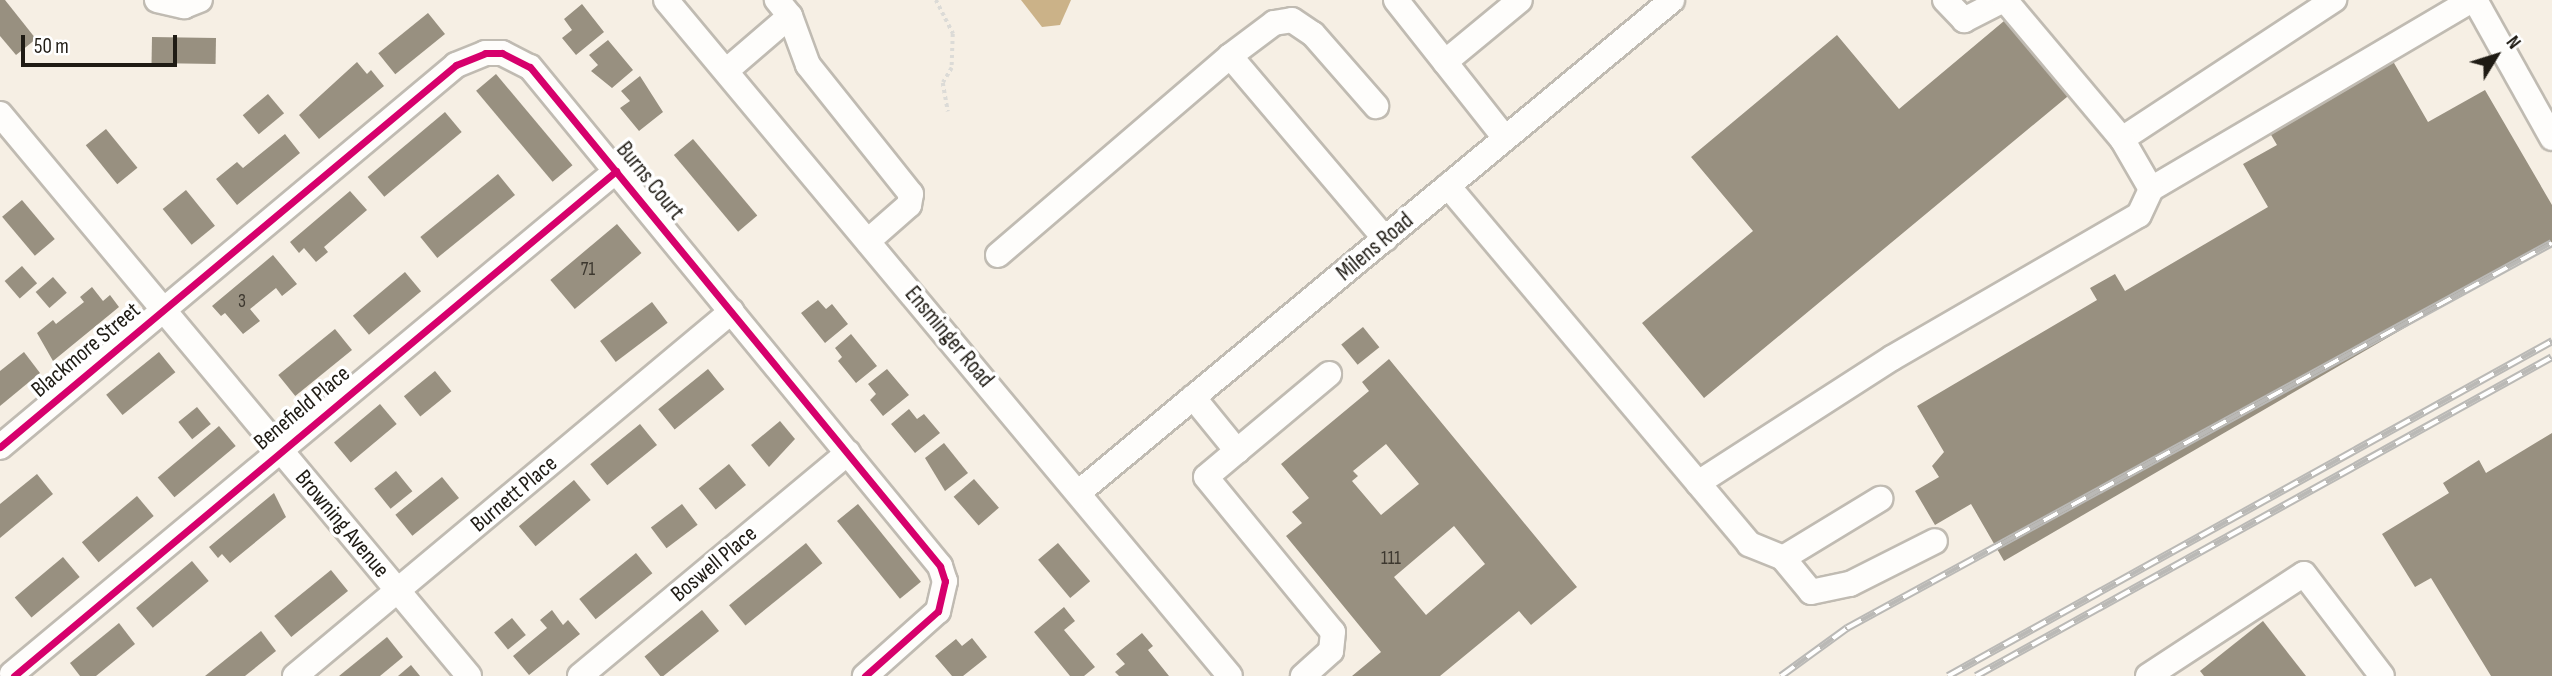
<!DOCTYPE html>
<html>
<head>
<meta charset="utf-8">
<style>
	body { margin:0 }
	#map { position:relative; width:2552px; height:676px; overflow:hidden; background:#f6efe4; font-family:"Sofia Sans Condensed",sans-serif }
	div>[style] { position:absolute }
	[style*='--x'] { left:calc(var(--x)*1px); top:calc(var(--y)*1px); width:calc(var(--w)*1px); rotate:calc(var(--a)*1deg) }
	.water>* { inset:0; background:#cbb288 }
	.building>* { inset:0; background:#989080; transform-origin:0 0 }
	.path>* { height:3.5px; margin-top:-1.75px; transform-origin:0; background:repeating-linear-gradient(90deg,#dcdbd7 0 3.5px,transparent 0 7px) }
	.roads { filter:drop-shadow(2px 0 #c0bbb2) drop-shadow(-2px 0 #c0bbb2) drop-shadow(0 2px #c0bbb2) drop-shadow(0 -2px #c0bbb2) }
	.minor>* { height:24px; margin:-12px; padding:0 12px; transform-origin:12px; border-radius:12px; background:#fefdfb }
	.rail>* { height:8px; margin-top:-4px; transform-origin:0; background:repeating-linear-gradient(90deg,#fff 0 16px,#bab9b6 0 32px); box-sizing:border-box; border-block:2px solid #bab9b6 }
	.cycleway>* { height:7px; margin:-3.5px; padding:0 3.5px; transform-origin:3.5px; border-radius:3.5px; background:#d6006c }
	span { translate:-50% -50%; white-space:nowrap; text-align:center; line-height:1.15; -webkit-text-stroke:7px #fff; paint-order:stroke }
	.number-label { font-size:19px; color:#3d382f }
	.number-label span { -webkit-text-stroke-width:0 }
	.street-label { font-size:23px; color:#1f1b14 }
	.north { position:absolute; left:2461px; top:21px; width:70px; height:70px; -webkit-text-stroke:5px #fff; paint-order:stroke; rotate:52deg; font-size:19px; font-weight:700; line-height:28px; text-align:center; color:#1f1b14 }
	.north::after { content:''; display:block; margin:auto; width:24px; height:32px; background:#1f1b14; clip-path:polygon(50% 0,100% 100%,50% 72%,0 100%) }
	.scale { position:absolute; left:21px; top:35px; width:156px; height:32px; box-sizing:border-box; border:4px solid #1f1b14; border-top:0; padding-left:9px; font-size:21px; line-height:24px; white-space:nowrap; color:#1f1b14; -webkit-text-stroke:5px #fff; paint-order:stroke }
</style>
</head>
<body>
<div id="map">
	<div class="water">
		<i style="clip-path:polygon(1021px 0,1071px 0,1060px 25px,1042px 27px)"></i>
	</div>
	<div class="building">
		<i style="clip-path:polygon(0 0,5px 0,36px 39px,16px 55px,0 36px)"></i>
		<i style="clip-path:polygon(582px 4px,604px 32px,576px 55px,562px 38px,572px 30px,564px 19px)"></i>
		<i style="left:428px;top:13px;width:27px;height:64px;rotate:51deg"></i>
		<i style="clip-path:polygon(2010px 16px,2073px 92px,1704px 398px,1642px 323px,1753px 231px,1691px 157px,1837px 35px,1899px 109px)"></i>
		<i style="left:152px;top:37px;width:64px;height:26px;rotate:1deg"></i>
		<i style="clip-path:polygon(608px 40px,633px 70px,612px 88px,591px 71px,598px 65px,589px 55px)"></i>
		<i style="clip-path:polygon(2390px 56px,2428px 122px,2485px 90px,2552px 205px,2552px 242px,2004px 561px,1971px 504px,1935px 525px,1915px 491px,1939px 477px,1932px 466px,1944px 452px,1917px 406px,2097px 300px,2090px 288px,2115px 274px,2125px 291px,2268px 207px,2243px 164px,2277px 145px,2267px 128px)"></i>
		<i style="clip-path:polygon(357px 62px,367px 74px,371px 70px,384px 86px,319px 139px,299px 115px)"></i>
		<i style="left:496px;top:74px;width:119px;height:26px;rotate:50deg"></i>
		<i style="clip-path:polygon(640px 76px,663px 112px,639px 131px,620px 108px,630px 101px,621px 91px)"></i>
		<i style="left:268px;top:94px;width:25px;height:33px;rotate:50deg"></i>
		<i style="left:445px;top:112px;width:26px;height:101px;rotate:50deg"></i>
		<i style="left:106px;top:129px;width:50px;height:26px;rotate:51deg"></i>
		<i style="clip-path:polygon(285px 134px,300px 153px,237px 205px,216px 179px,237px 162px,243px 168px)"></i>
		<i style="left:693px;top:139px;width:100px;height:25px;rotate:50deg"></i>
		<i style="left:498px;top:174px;width:27px;height:100px;rotate:51deg"></i>
		<i style="left:186px;top:190px;width:46px;height:30px;rotate:51deg"></i>
		<i style="clip-path:polygon(350px 191px,367px 210px,324px 247px,328px 252px,316px 262px,304px 248px,299px 253px,290px 242px)"></i>
		<i style="left:22px;top:200px;width:51px;height:26px;rotate:50deg"></i>
		<i style="left:617px;top:224px;width:38px;height:87px;rotate:50deg"></i>
		<i style="clip-path:polygon(273px 255px,297px 284px,282px 296px,276px 288px,250px 309px,260px 321px,243px 334px,225px 313px,221px 316px,212px 306px)"></i>
		<i style="left:22px;top:266px;width:23px;height:23px;rotate:49deg"></i>
		<i style="left:405px;top:272px;width:25px;height:68px;rotate:50deg"></i>
		<i style="left:53px;top:277px;width:21px;height:23px;rotate:49deg"></i>
		<i style="clip-path:polygon(92px 287px,103px 301px,110px 295px,119px 307px,53px 361px,37px 333px,53px 320px,56px 324px,84px 302px,80px 297px)"></i>
		<i style="clip-path:polygon(818px 300px,826px 309px,832px 304px,848px 324px,825px 343px,801px 313px)"></i>
		<i style="left:652px;top:302px;width:26px;height:65px;rotate:53deg"></i>
		<i style="left:1363px;top:327px;width:26px;height:28px;rotate:51deg"></i>
		<i style="left:335px;top:329px;width:27px;height:73px;rotate:51deg"></i>
		<i style="clip-path:polygon(851px 334px,877px 366px,856px 383px,838px 361px,842px 357px,835px 348px)"></i>
		<i style="clip-path:polygon(24px 352px,40px 373px,0 406px,0 371px)"></i>
		<i style="left:159px;top:352px;width:26px;height:68px;rotate:51deg"></i>
		<i style="clip-path:polygon(evenodd,1389px 359px,1577px 587px,1531px 625px,1519px 611px,1440px 676px,1352px 676px,1381px 652px,1286px 536px,1302px 523px,1292px 512px,1309px 498px,1281px 464px,1369px 391px,1362px 382px,1389px 359px,1386px 444px,1419px 484px,1381px 515px,1352px 481px,1358px 476px,1353px 471px,1386px 444px,1389px 359px,1454px 526px,1485px 564px,1426px 615px,1394px 577px,1454px 526px)"></i>
		<i style="left:708px;top:369px;width:26px;height:64px;rotate:51deg"></i>
		<i style="clip-path:polygon(887px 369px,909px 395px,883px 416px,870px 400px,876px 394px,868px 384px)"></i>
		<i style="left:435px;top:371px;width:26px;height:40px;rotate:51deg"></i>
		<i style="left:380px;top:404px;width:26px;height:60px;rotate:50deg"></i>
		<i style="left:197px;top:407px;width:22px;height:24px;rotate:51deg"></i>
		<i style="clip-path:polygon(909px 409px,917px 419px,924px 414px,940px 433px,915px 453px,891px 424px)"></i>
		<i style="clip-path:polygon(780px 421px,795px 439px,769px 467px,751px 445px)"></i>
		<i style="left:640px;top:424px;width:27px;height:64px;rotate:51deg"></i>
		<i style="left:219px;top:426px;width:26px;height:80px;rotate:50deg"></i>
		<i style="clip-path:polygon(2552px 433px,2552px 676px,2491px 676px,2431px 578px,2415px 587px,2382px 534px,2449px 493px,2443px 483px,2479px 460px,2486px 473px)"></i>
		<i style="clip-path:polygon(944px 443px,968px 473px,945px 491px,925px 458px)"></i>
		<i style="left:729px;top:464px;width:27px;height:39px;rotate:51deg"></i>
		<i style="left:396px;top:471px;width:26px;height:28px;rotate:51deg"></i>
		<i style="clip-path:polygon(37px 474px,53px 494px,0 538px,0 504px)"></i>
		<i style="left:442px;top:477px;width:27px;height:60px;rotate:51deg"></i>
		<i style="left:974px;top:479px;width:38px;height:27px;rotate:49deg"></i>
		<i style="left:574px;top:480px;width:26px;height:72px;rotate:50deg"></i>
		<i style="clip-path:polygon(274px 493px,286px 517px,230px 563px,222px 554px,218px 558px,209px 547px)"></i>
		<i style="left:137px;top:496px;width:26px;height:72px;rotate:50deg"></i>
		<i style="left:682px;top:504px;width:26px;height:39px;rotate:53deg"></i>
		<i style="left:858px;top:504px;width:100px;height:27px;rotate:51deg"></i>
		<i style="left:806px;top:543px;width:26px;height:99px;rotate:51deg"></i>
		<i style="left:1058px;top:543px;width:50px;height:26px;rotate:50deg"></i>
		<i style="left:636px;top:553px;width:26px;height:73px;rotate:51deg"></i>
		<i style="left:63px;top:557px;width:26px;height:63px;rotate:50deg"></i>
		<i style="left:192px;top:561px;width:26px;height:73px;rotate:50deg"></i>
		<i style="left:331px;top:570px;width:27px;height:73px;rotate:51deg"></i>
		<i style="clip-path:polygon(1064px 607px,1075px 621px,1064px 630px,1095px 667px,1084px 676px,1070px 676px,1034px 632px)"></i>
		<i style="clip-path:polygon(552px 610px,563px 625px,568px 620px,580px 634px,529px 675px,513px 656px,547px 628px,540px 620px)"></i>
		<i style="left:702px;top:610px;width:27px;height:74px;rotate:51deg"></i>
		<i style="left:512px;top:618px;width:22px;height:23px;rotate:51deg"></i>
		<i style="clip-path:polygon(2263px 621px,2306px 676px,2204px 676px,2200px 671px)"></i>
		<i style="clip-path:polygon(119px 623px,135px 644px,96px 676px,80px 676px,70px 663px)"></i>
		<i style="clip-path:polygon(261px 631px,276px 651px,245px 676px,205px 676px)"></i>
		<i style="clip-path:polygon(1142px 633px,1153px 646px,1148px 650px,1169px 676px,1119px 676px,1115px 672px,1125px 664px,1116px 654px)"></i>
		<i style="clip-path:polygon(387px 637px,403px 657px,380px 676px,339px 676px)"></i>
		<i style="clip-path:polygon(972px 638px,987px 657px,963px 676px,952px 676px,935px 656px,956px 639px,962px 646px)"></i>
		<i style="clip-path:polygon(411px 665px,420px 676px,398px 676px)"></i>
	</div>
	<div class="path">
		<i style="--x:936;--y:0;--w:38;--a:63"></i>
		<i style="--x:953;--y:34;--w:34;--a:92"></i>
		<i style="--x:952;--y:68;--w:17;--a:121"></i>
		<i style="--x:943;--y:83;--w:29;--a:80"></i>
	</div>
	<div class="roads">
		<div class="minor">
			<i style="--x:157;--y:0;--w:28;--a:13"></i>
			<i style="--x:184;--y:6;--w:17;--a:-21"></i>
			<i style="--x:666;--y:0;--w:880;--a:50.16"></i>
			<i style="--x:1396;--y:0;--w:176;--a:51.7"></i>
			<i style="--x:1945;--y:0;--w:28;--a:46"></i>
			<i style="--x:1964;--y:20;--w:44;--a:-27.1"></i>
			<i style="--x:2475;--y:0;--w:158;--a:60.8"></i>
			<i style="--x:790;--y:16;--w:52;--a:69.8"></i>
			<i style="--x:808;--y:65;--w:165;--a:51.4"></i>
			<i style="--x:911;--y:194;--w:11;--a:100"></i>
			<i style="--x:909;--y:205;--w:55;--a:138.7"></i>
			<i style="--x:1230;--y:56;--w:55;--a:-36.9"></i>
			<i style="--x:1274;--y:23;--w:18;--a:-9"></i>
			<i style="--x:1292;--y:20;--w:25;--a:34"></i>
			<i style="--x:1313;--y:34;--w:96;--a:48.8"></i>
			<i style="--x:1445;--y:62;--w:97;--a:-39.6"></i>
			<i style="--x:726;--y:71;--w:84;--a:-40.7"></i>
			<i style="--x:790;--y:16;--w:21;--a:-129"></i>
			<i style="--x:0;--y:114;--w:732;--a:50.15"></i>
			<i style="--x:2122;--y:139;--w:254;--a:-33.3"></i>
			<i style="--x:1448;--y:186;--w:468;--a:49.9"></i>
			<i style="--x:1749;--y:544;--w:37;--a:22"></i>
			<i style="--x:1783;--y:558;--w:44;--a:50.5"></i>
			<i style="--x:1811;--y:592;--w:40;--a:-12"></i>
			<i style="--x:1850;--y:584;--w:95;--a:-26.8"></i>
			<i style="--x:2151;--y:189;--w:373;--a:-30.5"></i>
			<i style="--x:998;--y:255;--w:306;--a:-40.6"></i>
			<i style="--x:1230;--y:56;--w:240;--a:49.7"></i>
			<i style="--x:1193;--y:397;--w:70;--a:50.8"></i>
			<i style="--x:1237;--y:451;--w:40;--a:140"></i>
			<i style="--x:1206;--y:477;--w:200;--a:50.7"></i>
			<i style="--x:1333;--y:632;--w:19;--a:96"></i>
			<i style="--x:1331;--y:651;--w:38;--a:138"></i>
			<i style="--x:0;--y:447;--w:595;--a:-39.95"></i>
			<i style="--x:456;--y:65;--w:31;--a:-22"></i>
			<i style="--x:485;--y:53;--w:17;--a:0"></i>
			<i style="--x:502;--y:53;--w:31;--a:27"></i>
			<i style="--x:530;--y:67;--w:646;--a:50.59"></i>
			<i style="--x:940;--y:566;--w:16;--a:72"></i>
			<i style="--x:945;--y:581;--w:31;--a:103"></i>
			<i style="--x:938;--y:611;--w:98;--a:138.3"></i>
			<i style="--x:1237;--y:451;--w:120;--a:-39.9"></i>
			<i style="--x:1698;--y:483;--w:231;--a:-32.8"></i>
			<i style="--x:1892;--y:358;--w:285;--a:-30.1"></i>
			<i style="--x:2139;--y:215;--w:29;--a:-65"></i>
			<i style="--x:2151;--y:189;--w:58;--a:-120.1"></i>
			<i style="--x:2122;--y:139;--w:182;--a:-130.1"></i>
			<i style="--x:1078;--y:493;--w:772;--a:-39.69"></i>
			<i style="--x:1783;--y:558;--w:114;--a:-31.3"></i>
			<i style="--x:12;--y:674;--w:786;--a:-39.79"></i>
			<i style="--x:295;--y:676;--w:569;--a:-39.87"></i>
			<i style="--x:580;--y:676;--w:349;--a:-39.8"></i>
			<i style="--x:2148;--y:676;--w:186;--a:-33.2"></i>
			<i style="--x:2304;--y:574;--w:128;--a:52.6"></i>
		</div>
	</div>
	<div class="rail">
		<i style="--x:1781;--y:676;--w:82;--a:-36"></i>
		<i style="--x:1847;--y:628;--w:803;--a:-28.64"></i>
		<i style="--x:1948;--y:676;--w:691;--a:-29.01"></i>
		<i style="--x:1976;--y:676;--w:658;--a:-28.98"></i>
	</div>
	<div class="cycleway">
		<i style="--x:0;--y:447;--w:595;--a:-39.95"></i>
		<i style="--x:456;--y:65;--w:31;--a:-22"></i>
		<i style="--x:485;--y:53;--w:17;--a:0"></i>
		<i style="--x:502;--y:53;--w:31;--a:27"></i>
		<i style="--x:530;--y:67;--w:646;--a:50.59"></i>
		<i style="--x:940;--y:566;--w:16;--a:72"></i>
		<i style="--x:945;--y:581;--w:31;--a:103"></i>
		<i style="--x:938;--y:611;--w:98;--a:138.3"></i>
		<i style="--x:14;--y:676;--w:786;--a:-39.99"></i>
	</div>
	<div class="number-label">
		<span style="left:588px;top:270px">71</span>
		<span style="left:242px;top:302px">3</span>
		<span style="left:1391px;top:559px">111</span>
	</div>
	<div class="street-label">
		<span style="left:650px;top:181px;rotate:51deg">Burns Court</span>
		<span style="left:1375px;top:247px;rotate:-40deg">Milens Road</span>
		<span style="left:949px;top:337px;rotate:50deg">Ensminger Road</span>
		<span style="left:86px;top:350px;rotate:-40deg">Blackmore Street</span>
		<span style="left:302px;top:408px;rotate:-40deg">Benefield Place</span>
		<span style="left:514px;top:494px;rotate:-40deg">Burnett Place</span>
		<span style="left:342px;top:524px;rotate:50deg">Browning Avenue</span>
		<span style="left:714px;top:564px;rotate:-40deg">Boswell Place</span>
	</div>
	<div class="north">N</div>
	<div class="scale">50 m</div>
</div>
</body>
</html>
